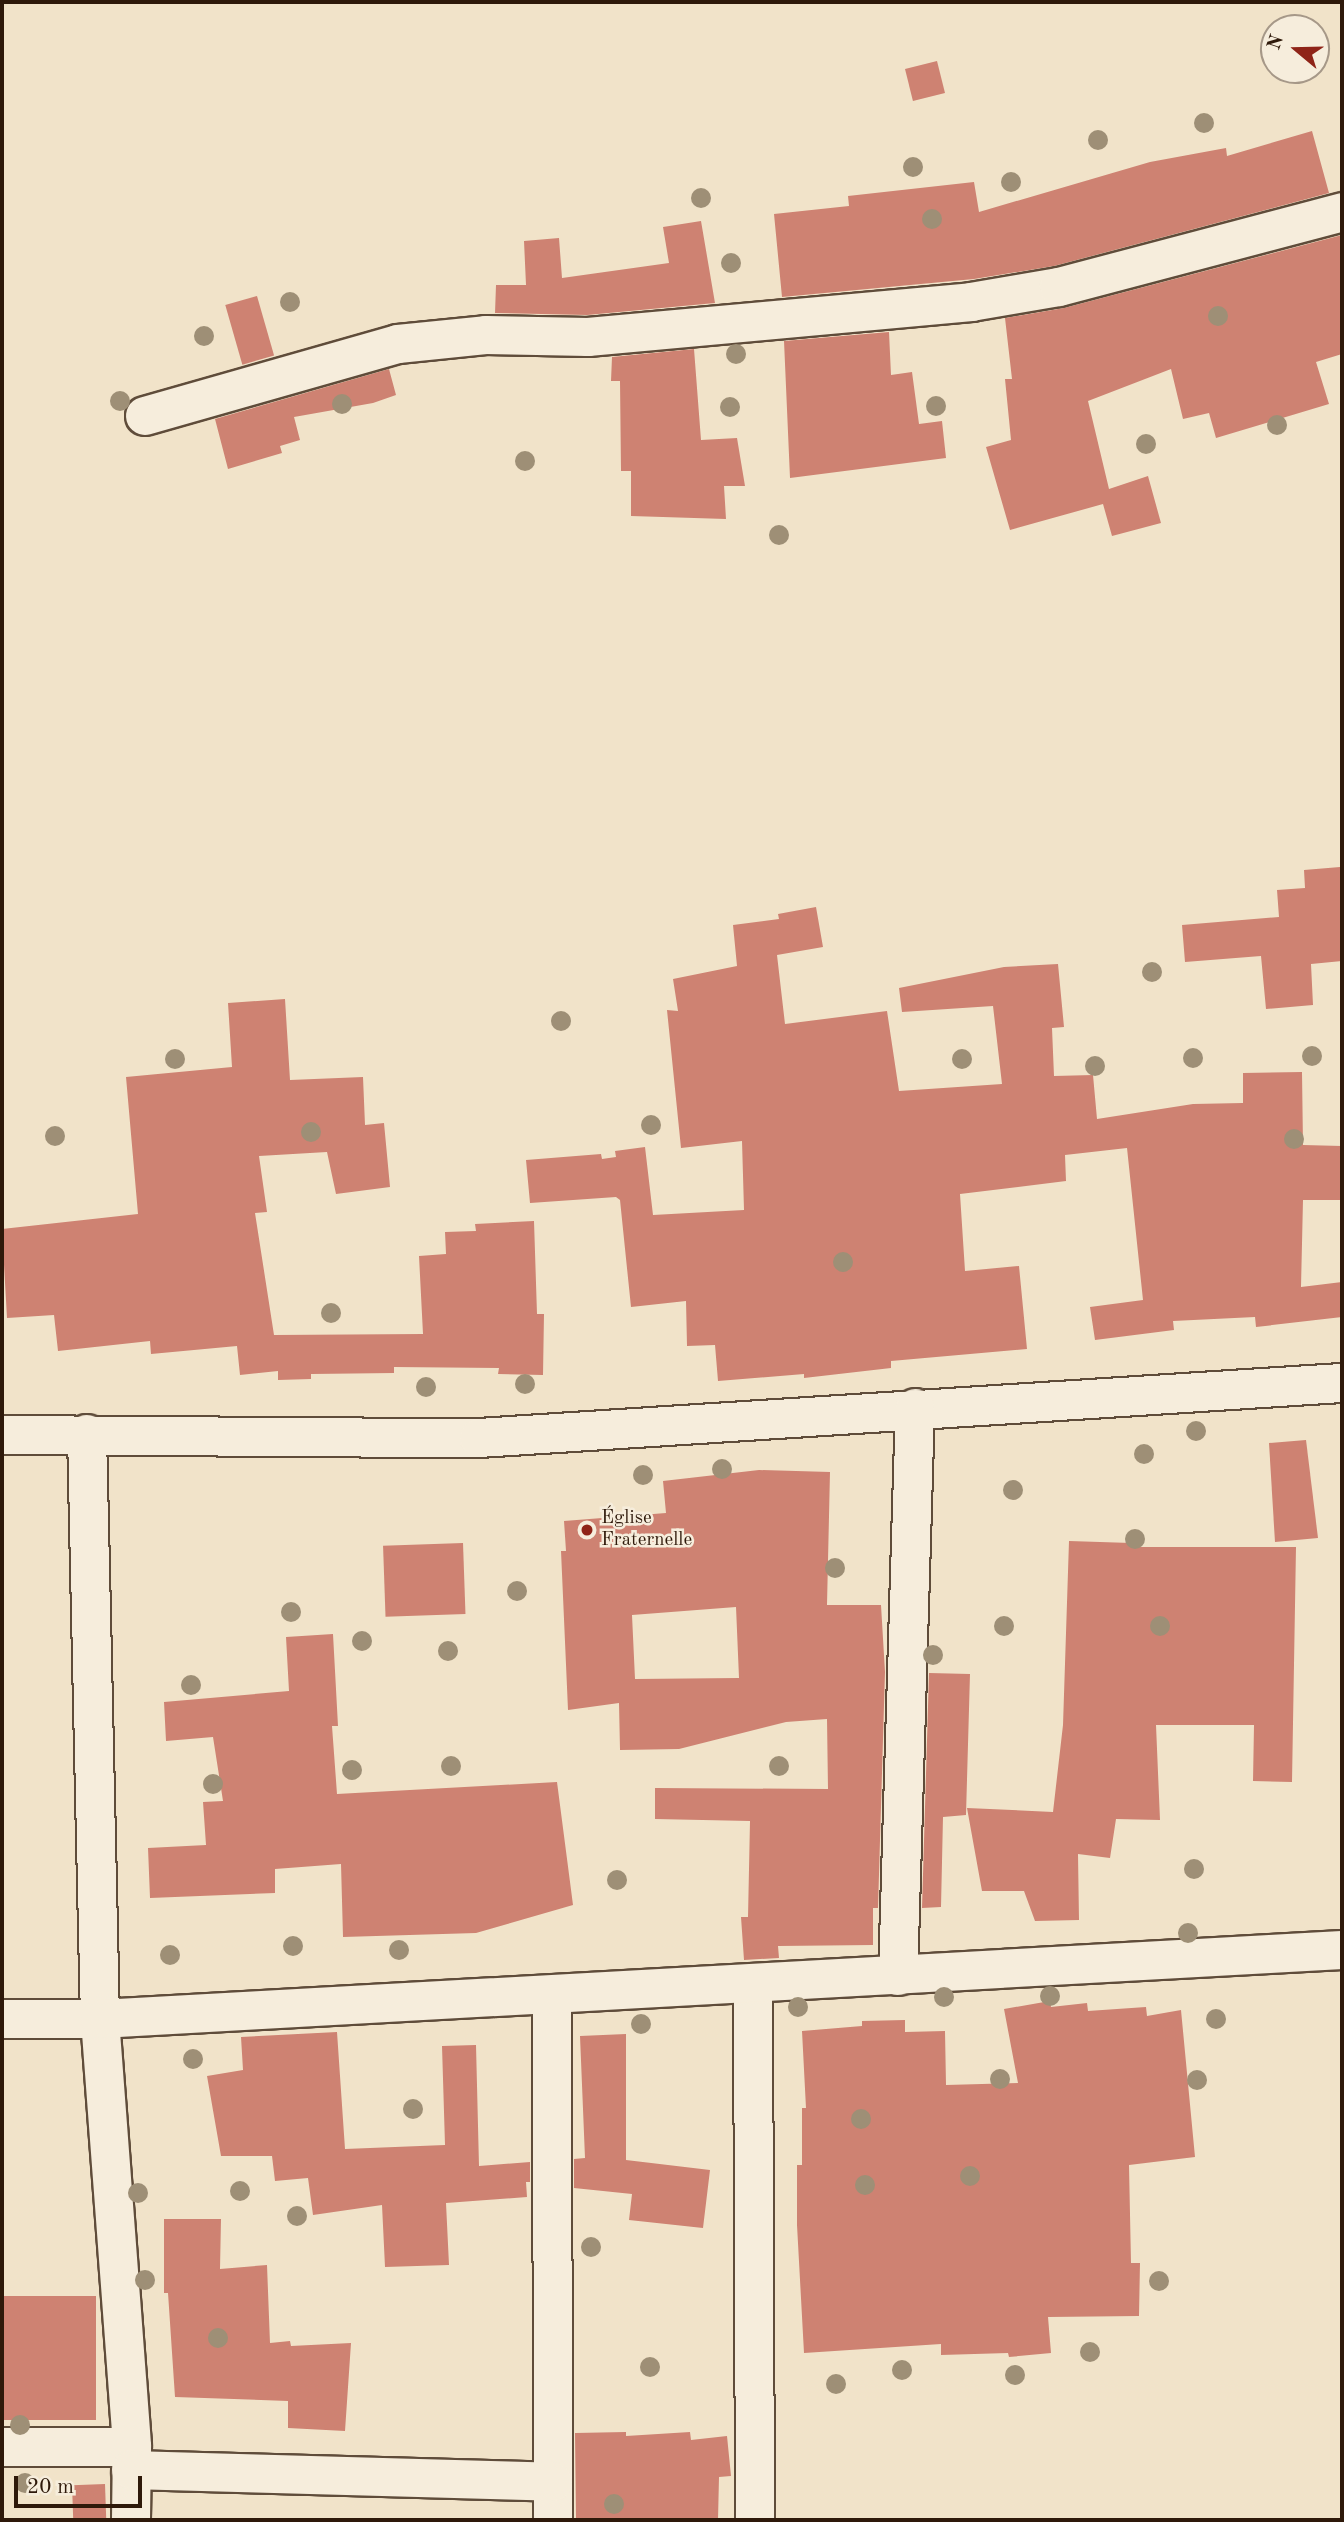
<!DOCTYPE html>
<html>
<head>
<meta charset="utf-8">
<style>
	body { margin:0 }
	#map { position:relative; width:1344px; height:2522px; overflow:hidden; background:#f1e3c9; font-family:"Old Standard TT",serif }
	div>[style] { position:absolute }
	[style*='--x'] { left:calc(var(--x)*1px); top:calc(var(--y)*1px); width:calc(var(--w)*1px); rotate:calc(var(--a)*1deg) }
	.building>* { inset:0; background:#ce8272; transform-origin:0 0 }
	.roads { filter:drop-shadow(2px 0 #5f4c3a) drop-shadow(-2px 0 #5f4c3a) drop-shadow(0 2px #5f4c3a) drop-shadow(0 -2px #5f4c3a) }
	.minor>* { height:38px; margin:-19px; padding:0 19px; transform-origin:19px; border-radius:19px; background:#f6eddc }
	.trees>* { width:20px; height:20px; margin:-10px; border-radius:50%; background:#9e8f76 }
	.dots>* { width:19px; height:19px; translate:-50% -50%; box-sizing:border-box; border:4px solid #f6eddc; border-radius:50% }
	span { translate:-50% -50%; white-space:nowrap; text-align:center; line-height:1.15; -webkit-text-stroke:5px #f6eddc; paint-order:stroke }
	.poi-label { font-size:19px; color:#2e190a }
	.left { translate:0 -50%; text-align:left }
	.frame { position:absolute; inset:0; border:4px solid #2e190a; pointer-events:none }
	.north { position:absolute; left:1260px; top:14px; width:70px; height:70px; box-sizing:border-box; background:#f6eddc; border:2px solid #a69888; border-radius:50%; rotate:289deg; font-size:19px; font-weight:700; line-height:28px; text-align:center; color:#2e190a }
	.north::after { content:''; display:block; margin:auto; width:24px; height:32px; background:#8f2418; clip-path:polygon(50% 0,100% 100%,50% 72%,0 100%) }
	.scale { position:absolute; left:14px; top:2476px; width:128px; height:32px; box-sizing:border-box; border:4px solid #2e190a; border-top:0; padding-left:9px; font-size:21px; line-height:24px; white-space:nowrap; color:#2e190a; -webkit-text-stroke:5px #f6eddc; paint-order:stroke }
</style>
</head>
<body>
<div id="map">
	<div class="building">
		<i style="left:937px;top:61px;width:33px;height:33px;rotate:76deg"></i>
		<i style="clip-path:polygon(1312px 131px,1329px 193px,1054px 266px,974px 279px,782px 297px,774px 214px,849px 206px,848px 196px,974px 182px,979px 212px,1150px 162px,1226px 148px,1227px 156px)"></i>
		<i style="clip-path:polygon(701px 221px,715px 303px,587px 315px,495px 313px,496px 285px,526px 285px,524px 241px,559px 238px,562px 278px,669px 263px,663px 227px)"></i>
		<i style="clip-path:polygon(1342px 235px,1342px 354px,1316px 362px,1329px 404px,1216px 438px,1209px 413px,1183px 419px,1171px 369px,1088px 401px,1109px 489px,1148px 476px,1161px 523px,1112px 536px,1103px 504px,1010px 530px,986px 447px,1011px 440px,1005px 379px,1012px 379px,1005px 318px,1064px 308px)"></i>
		<i style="left:257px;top:296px;width:62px;height:33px;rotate:74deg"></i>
		<i style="clip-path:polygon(889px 332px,891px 375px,912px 372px,919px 424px,942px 421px,946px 458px,790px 478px,784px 341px)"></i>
		<i style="clip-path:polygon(694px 349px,701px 440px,737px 438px,745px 486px,724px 486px,726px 519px,631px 516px,631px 471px,621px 471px,620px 381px,611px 381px,612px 357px)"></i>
		<i style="clip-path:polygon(389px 369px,396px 395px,373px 403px,294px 417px,300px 440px,280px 446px,282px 453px,228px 469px,215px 419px)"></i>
		<i style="clip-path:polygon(1340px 867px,1342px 961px,1311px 964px,1313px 1005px,1266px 1009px,1261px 956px,1185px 962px,1182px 925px,1279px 917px,1277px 890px,1305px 888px,1304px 870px)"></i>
		<i style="clip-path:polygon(816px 907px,823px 947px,777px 955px,785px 1024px,887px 1011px,899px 1091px,1002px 1084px,993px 1006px,902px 1012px,899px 988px,1004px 967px,1058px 964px,1064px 1027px,1052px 1028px,1054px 1076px,1093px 1075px,1097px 1119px,1193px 1104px,1243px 1103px,1243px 1073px,1302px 1072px,1303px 1145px,1342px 1146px,1342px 1200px,1303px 1200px,1301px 1287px,1342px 1282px,1342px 1317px,1256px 1327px,1255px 1317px,1173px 1321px,1174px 1330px,1095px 1340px,1090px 1307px,1143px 1300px,1127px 1148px,1065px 1155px,1066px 1181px,960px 1194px,965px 1271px,1019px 1266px,1027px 1349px,891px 1361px,891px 1368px,804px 1378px,804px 1374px,718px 1381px,715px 1345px,687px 1346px,686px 1301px,631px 1307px,620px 1200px,616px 1197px,530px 1203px,526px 1160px,601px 1154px,602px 1159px,616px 1157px,615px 1151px,645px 1147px,653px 1215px,744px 1210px,742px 1141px,681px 1148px,667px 1010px,678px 1011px,673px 979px,737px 966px,733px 925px,779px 919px,778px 914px)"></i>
		<i style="clip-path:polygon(285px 999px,290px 1080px,363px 1077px,365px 1125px,384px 1123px,390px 1187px,336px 1194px,327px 1152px,259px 1156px,267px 1212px,255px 1213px,274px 1335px,423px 1334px,419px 1256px,446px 1254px,445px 1232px,476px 1231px,475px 1224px,534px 1221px,537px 1314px,544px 1314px,543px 1375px,498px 1374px,499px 1368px,394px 1367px,394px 1373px,311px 1374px,311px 1379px,278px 1380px,278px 1371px,240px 1375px,237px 1346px,151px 1354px,150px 1341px,58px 1351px,54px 1315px,7px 1318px,2px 1229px,138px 1214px,126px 1077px,232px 1067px,228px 1003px)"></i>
		<i style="clip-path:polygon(1306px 1440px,1318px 1538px,1275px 1542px,1269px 1443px)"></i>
		<i style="clip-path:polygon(evenodd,759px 1470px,830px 1472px,827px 1605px,881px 1605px,885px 1672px,878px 1908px,873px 1908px,873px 1945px,778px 1946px,779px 1958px,744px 1960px,741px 1917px,748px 1917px,750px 1821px,655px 1819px,655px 1788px,828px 1789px,827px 1719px,786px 1722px,679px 1749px,620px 1750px,619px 1703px,568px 1710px,561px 1551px,566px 1551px,564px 1521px,666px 1513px,663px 1481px,759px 1470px,736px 1607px,739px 1678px,635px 1679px,632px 1615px,736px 1607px)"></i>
		<i style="clip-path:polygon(1069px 1541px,1131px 1543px,1130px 1547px,1296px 1547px,1292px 1782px,1253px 1781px,1254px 1725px,1156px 1725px,1160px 1820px,1116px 1819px,1110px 1858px,1078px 1854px,1079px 1920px,1035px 1921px,1024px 1891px,982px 1891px,967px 1808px,1053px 1812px,1063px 1725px)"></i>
		<i style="left:463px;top:1543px;width:71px;height:80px;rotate:88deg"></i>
		<i style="clip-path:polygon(333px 1634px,338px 1726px,332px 1726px,337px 1794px,557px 1782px,573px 1905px,476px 1933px,343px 1937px,341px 1864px,275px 1869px,275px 1893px,150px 1898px,148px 1848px,206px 1845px,203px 1802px,223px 1801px,213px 1737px,166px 1741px,164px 1702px,289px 1691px,286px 1637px)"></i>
		<i style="clip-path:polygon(929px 1673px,970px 1674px,966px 1815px,943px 1817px,941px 1907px,922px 1908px)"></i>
		<i style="clip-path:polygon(1050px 2001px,1051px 2007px,1087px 2003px,1088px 2011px,1146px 2007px,1147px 2016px,1181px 2010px,1195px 2157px,1129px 2165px,1131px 2263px,1140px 2263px,1139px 2316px,1048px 2317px,1051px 2353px,1009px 2357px,1008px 2353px,941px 2355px,941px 2344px,804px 2353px,797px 2225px,797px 2165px,802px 2165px,802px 2108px,806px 2108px,802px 2031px,862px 2026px,862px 2021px,905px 2020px,905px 2032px,945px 2031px,946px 2085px,1018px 2083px,1004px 2009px)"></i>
		<i style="clip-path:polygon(337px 2032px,345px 2149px,445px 2145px,442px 2046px,476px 2045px,479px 2166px,530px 2162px,530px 2182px,526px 2182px,527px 2197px,446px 2203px,449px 2265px,385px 2267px,382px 2205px,313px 2215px,308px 2178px,275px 2181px,272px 2156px,221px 2156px,207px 2076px,243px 2070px,241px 2037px)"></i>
		<i style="clip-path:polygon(626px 2034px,626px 2160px,710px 2170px,703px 2228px,629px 2220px,632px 2194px,574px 2188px,574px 2159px,585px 2158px,580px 2036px)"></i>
		<i style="clip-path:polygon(164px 2219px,221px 2219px,220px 2269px,267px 2265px,270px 2343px,290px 2341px,291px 2346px,351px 2343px,345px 2431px,288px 2428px,288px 2401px,175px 2397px,168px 2293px,164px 2293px)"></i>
		<i style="left:96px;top:2296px;width:124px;height:94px;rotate:90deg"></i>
		<i style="clip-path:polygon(626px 2432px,626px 2436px,690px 2432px,691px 2440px,727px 2436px,731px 2476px,719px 2477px,718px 2520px,576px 2518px,575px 2433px)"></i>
		<i style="left:105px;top:2484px;width:36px;height:33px;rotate:88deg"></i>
	</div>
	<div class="roads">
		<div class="minor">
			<i style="--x:145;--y:416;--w:263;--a:-15.9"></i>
			<i style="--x:398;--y:344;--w:88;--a:-5.8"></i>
			<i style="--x:486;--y:335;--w:102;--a:1.1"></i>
			<i style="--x:588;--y:337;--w:385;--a:-5.2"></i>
			<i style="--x:971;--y:302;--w:89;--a:-9.7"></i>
			<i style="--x:1059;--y:287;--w:293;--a:-14.8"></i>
			<i style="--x:87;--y:1434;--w:585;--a:88.73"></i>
			<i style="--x:100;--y:2019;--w:429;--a:85.7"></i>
			<i style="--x:132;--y:2447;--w:73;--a:90.8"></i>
			<i style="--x:2;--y:1435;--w:477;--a:0.4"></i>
			<i style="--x:479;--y:1438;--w:865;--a:-3.65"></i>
			<i style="--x:898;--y:1976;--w:568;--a:-88.29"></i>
			<i style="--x:753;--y:1984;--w:536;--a:89.79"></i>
			<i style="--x:552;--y:1995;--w:525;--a:89.89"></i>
			<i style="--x:2;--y:2019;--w:98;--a:0"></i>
			<i style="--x:100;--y:2019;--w:1244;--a:-3.18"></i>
			<i style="--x:2;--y:2447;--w:130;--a:0"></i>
			<i style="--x:131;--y:2470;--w:422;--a:1.6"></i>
		</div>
	</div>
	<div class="trees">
		<i style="left:1204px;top:123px"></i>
		<i style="left:1098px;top:140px"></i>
		<i style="left:913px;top:167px"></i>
		<i style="left:1011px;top:182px"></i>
		<i style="left:701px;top:198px"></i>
		<i style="left:932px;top:219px"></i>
		<i style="left:731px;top:263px"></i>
		<i style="left:290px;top:302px"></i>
		<i style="left:1218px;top:316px"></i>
		<i style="left:204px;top:336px"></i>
		<i style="left:736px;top:354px"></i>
		<i style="left:120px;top:401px"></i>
		<i style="left:342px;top:404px"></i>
		<i style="left:936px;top:406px"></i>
		<i style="left:730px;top:407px"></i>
		<i style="left:1277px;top:425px"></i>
		<i style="left:1146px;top:444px"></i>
		<i style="left:525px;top:461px"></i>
		<i style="left:779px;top:535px"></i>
		<i style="left:1152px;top:972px"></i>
		<i style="left:561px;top:1021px"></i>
		<i style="left:1312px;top:1056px"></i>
		<i style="left:1193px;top:1058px"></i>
		<i style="left:175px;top:1059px"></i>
		<i style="left:962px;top:1059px"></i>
		<i style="left:1095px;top:1066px"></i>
		<i style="left:651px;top:1125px"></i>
		<i style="left:311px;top:1132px"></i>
		<i style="left:55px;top:1136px"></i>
		<i style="left:1294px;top:1139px"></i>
		<i style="left:843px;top:1262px"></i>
		<i style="left:331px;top:1313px"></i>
		<i style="left:525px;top:1384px"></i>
		<i style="left:426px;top:1387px"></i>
		<i style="left:1196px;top:1431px"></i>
		<i style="left:1144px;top:1454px"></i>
		<i style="left:722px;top:1469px"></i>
		<i style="left:643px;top:1475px"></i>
		<i style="left:1013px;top:1490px"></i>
		<i style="left:1135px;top:1539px"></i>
		<i style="left:835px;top:1568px"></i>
		<i style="left:517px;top:1591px"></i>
		<i style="left:291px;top:1612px"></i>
		<i style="left:1004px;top:1626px"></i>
		<i style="left:1160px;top:1626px"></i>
		<i style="left:362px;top:1641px"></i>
		<i style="left:448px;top:1651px"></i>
		<i style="left:933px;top:1655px"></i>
		<i style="left:191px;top:1685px"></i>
		<i style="left:451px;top:1766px"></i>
		<i style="left:779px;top:1766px"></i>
		<i style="left:352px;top:1770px"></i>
		<i style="left:213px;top:1784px"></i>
		<i style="left:1194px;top:1869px"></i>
		<i style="left:617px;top:1880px"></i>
		<i style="left:1188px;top:1933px"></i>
		<i style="left:293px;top:1946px"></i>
		<i style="left:399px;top:1950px"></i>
		<i style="left:170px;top:1955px"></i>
		<i style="left:1050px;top:1996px"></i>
		<i style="left:944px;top:1997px"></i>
		<i style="left:798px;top:2007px"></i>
		<i style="left:1216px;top:2019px"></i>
		<i style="left:641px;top:2024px"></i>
		<i style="left:193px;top:2059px"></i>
		<i style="left:1000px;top:2079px"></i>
		<i style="left:1197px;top:2080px"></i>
		<i style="left:413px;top:2109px"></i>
		<i style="left:861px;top:2119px"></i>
		<i style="left:970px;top:2176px"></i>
		<i style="left:865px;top:2185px"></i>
		<i style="left:240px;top:2191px"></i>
		<i style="left:138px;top:2193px"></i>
		<i style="left:297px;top:2216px"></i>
		<i style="left:591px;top:2247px"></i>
		<i style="left:145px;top:2280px"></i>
		<i style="left:1159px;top:2281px"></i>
		<i style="left:218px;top:2338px"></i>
		<i style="left:1090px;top:2352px"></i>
		<i style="left:650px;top:2367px"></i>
		<i style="left:902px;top:2370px"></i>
		<i style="left:1015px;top:2375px"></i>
		<i style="left:836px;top:2384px"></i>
		<i style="left:20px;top:2425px"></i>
		<i style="left:25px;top:2483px"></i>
		<i style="left:614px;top:2504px"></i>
	</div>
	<div class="dots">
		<i style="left:587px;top:1530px;background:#8f2418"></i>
	</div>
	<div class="poi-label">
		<span class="left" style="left:601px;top:1530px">Église<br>Fraternelle</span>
	</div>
	<div class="frame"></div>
	<div class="north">N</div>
	<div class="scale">20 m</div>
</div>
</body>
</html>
